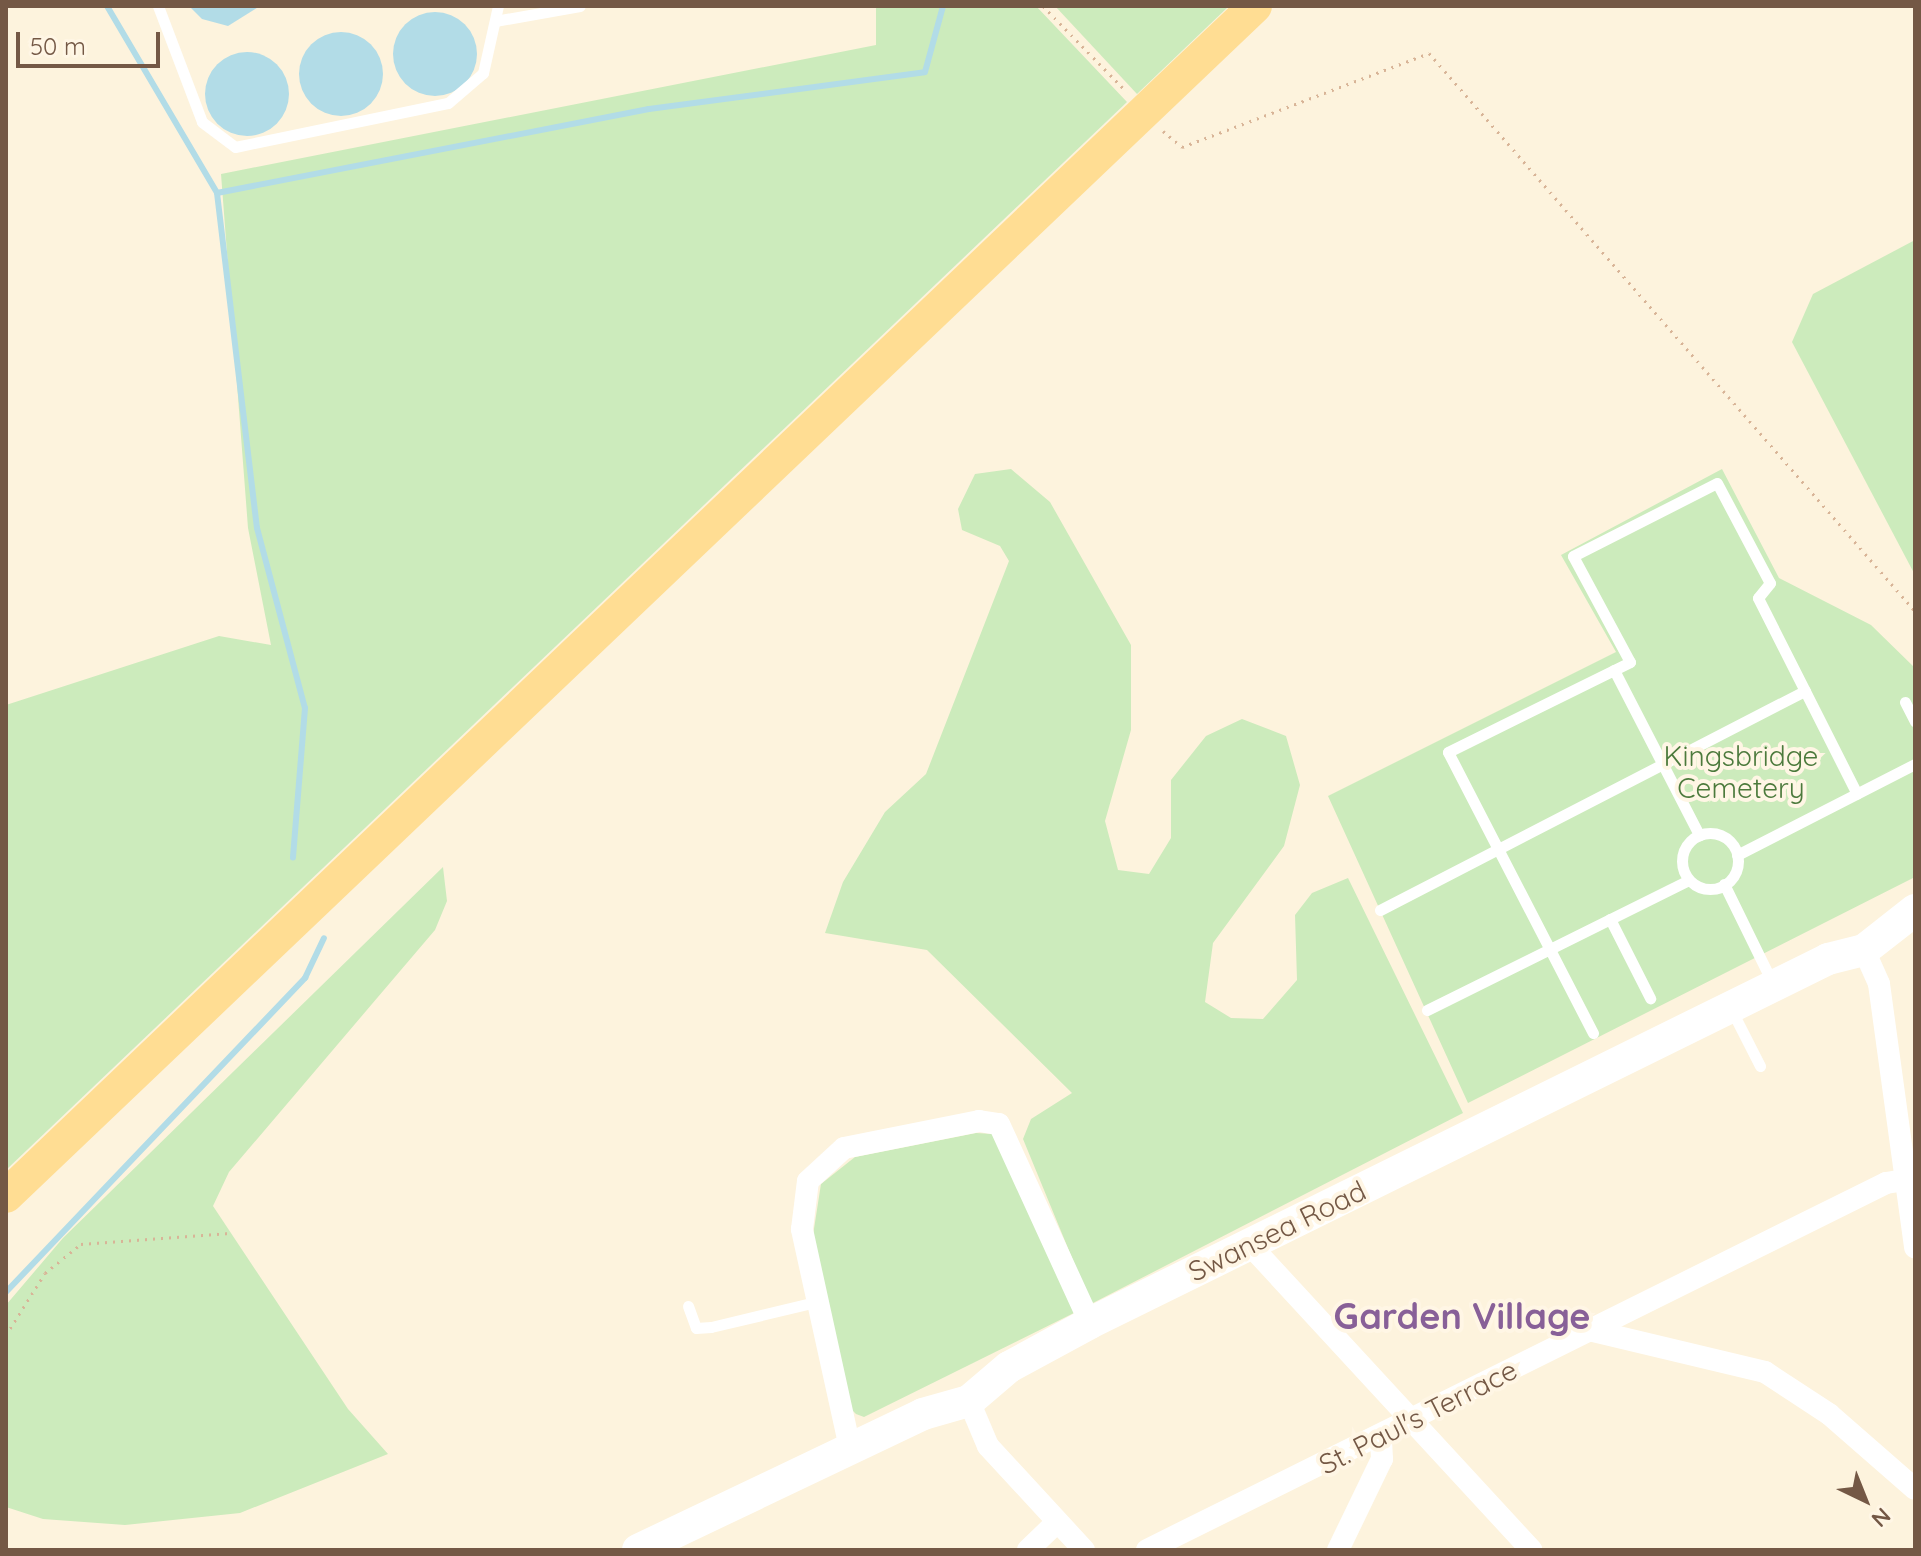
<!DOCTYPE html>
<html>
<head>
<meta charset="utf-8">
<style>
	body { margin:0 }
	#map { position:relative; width:1921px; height:1556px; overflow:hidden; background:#fdf3dd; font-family:Quicksand,sans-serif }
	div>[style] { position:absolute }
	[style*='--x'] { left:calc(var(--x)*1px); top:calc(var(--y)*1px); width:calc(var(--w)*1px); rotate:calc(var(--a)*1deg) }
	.green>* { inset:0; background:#ccebbc }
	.water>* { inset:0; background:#b2dce7 }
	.round { border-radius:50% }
	.stream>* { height:6px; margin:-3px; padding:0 3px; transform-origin:3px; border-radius:3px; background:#b2dce7 }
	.path>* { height:3px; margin-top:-1.5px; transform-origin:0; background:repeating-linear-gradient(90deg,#d8b497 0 2px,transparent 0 8px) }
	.lane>* { height:11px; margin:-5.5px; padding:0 5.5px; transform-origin:5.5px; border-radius:5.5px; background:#fff }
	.lane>.ring { margin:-5.5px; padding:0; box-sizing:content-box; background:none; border:11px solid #fff; border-radius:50% }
	.street>* { height:22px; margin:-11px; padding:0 11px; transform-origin:11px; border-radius:11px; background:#fff }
	.secondary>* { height:32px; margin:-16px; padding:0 16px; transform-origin:16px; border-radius:16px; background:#fff }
	.primary>* { height:34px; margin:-17px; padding:0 17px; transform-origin:17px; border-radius:17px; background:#ffdd93 }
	span { translate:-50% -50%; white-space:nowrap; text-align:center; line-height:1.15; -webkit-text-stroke:8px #fff6e5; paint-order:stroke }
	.park-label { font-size:28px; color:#4c7a3c }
	.street-label { font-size:28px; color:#745845 }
	.district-label { font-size:36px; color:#886098; font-weight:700 }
	.frame { position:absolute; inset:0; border:8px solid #745845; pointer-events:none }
	.north { position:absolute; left:1825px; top:1460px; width:80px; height:80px; -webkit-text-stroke:6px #fff6e5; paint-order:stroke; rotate:137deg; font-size:22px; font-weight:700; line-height:32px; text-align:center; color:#745845 }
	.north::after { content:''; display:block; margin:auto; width:28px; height:36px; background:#745845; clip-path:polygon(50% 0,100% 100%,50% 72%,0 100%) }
	.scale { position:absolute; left:16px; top:32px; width:144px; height:36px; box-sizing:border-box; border:4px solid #745845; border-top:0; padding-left:10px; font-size:24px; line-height:28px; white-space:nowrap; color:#745845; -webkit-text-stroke:6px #fff6e5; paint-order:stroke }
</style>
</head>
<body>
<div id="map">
	<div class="green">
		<i style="clip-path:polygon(876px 6px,1036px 6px,1127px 102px,6px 1170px,6px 705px,219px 636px,271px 645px,248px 528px,221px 174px,876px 45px)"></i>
		<i style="clip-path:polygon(1055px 6px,1229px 6px,1137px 94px)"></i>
		<i style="clip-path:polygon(1915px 240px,1915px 575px,1792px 342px,1813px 294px)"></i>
		<i style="clip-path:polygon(1011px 469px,1050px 502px,1131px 645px,1131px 730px,1105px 821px,1118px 870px,1149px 874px,1171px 838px,1171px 780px,1206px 736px,1242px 719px,1286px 736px,1300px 785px,1284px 846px,1213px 943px,1205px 1002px,1231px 1018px,1263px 1019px,1297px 980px,1295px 915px,1312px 893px,1348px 878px,1463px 1113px,1091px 1304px,1023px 1139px,1031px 1119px,1072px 1093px,927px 950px,825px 933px,843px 882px,885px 812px,926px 774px,1009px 561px,1000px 546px,962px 530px,958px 509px,975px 474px)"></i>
		<i style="clip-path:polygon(1722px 469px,1779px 578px,1871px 625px,1915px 668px,1915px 877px,1468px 1103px,1328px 796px,1616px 652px,1561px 555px)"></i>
		<i style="clip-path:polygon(443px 867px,447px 901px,435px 930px,229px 1172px,213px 1206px,348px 1409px,388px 1454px,240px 1513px,125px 1525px,43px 1519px,6px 1507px,6px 1305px,63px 1238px)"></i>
		<i style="clip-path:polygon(976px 1133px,993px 1134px,1080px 1310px,864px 1417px,856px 1414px,847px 1405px,813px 1235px,821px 1184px,855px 1157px)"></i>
	</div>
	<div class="water">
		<i style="clip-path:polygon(189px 6px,260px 6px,228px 26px,202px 19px)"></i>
		<i class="round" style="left:393px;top:12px;width:84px;height:84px"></i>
		<i class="round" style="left:299px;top:32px;width:84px;height:84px"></i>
		<i class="round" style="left:205px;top:52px;width:84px;height:84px"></i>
	</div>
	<div class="stream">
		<i style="--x:107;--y:6;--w:217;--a:59.5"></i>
		<i style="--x:217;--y:193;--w:337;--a:83.2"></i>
		<i style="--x:257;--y:528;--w:186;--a:75.1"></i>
		<i style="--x:305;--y:708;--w:150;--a:94.6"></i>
		<i style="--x:217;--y:193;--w:440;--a:-11"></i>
		<i style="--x:649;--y:109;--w:278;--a:-7.6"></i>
		<i style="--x:925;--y:72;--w:68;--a:-74.7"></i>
		<i style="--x:6;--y:1292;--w:434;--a:-46.4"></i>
		<i style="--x:305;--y:978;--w:44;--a:-64.6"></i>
	</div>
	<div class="path">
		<i style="--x:1043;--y:6;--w:120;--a:45.7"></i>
		<i style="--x:1163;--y:131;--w:25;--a:40"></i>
		<i style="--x:1182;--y:147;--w:264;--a:-20.8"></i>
		<i style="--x:1429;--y:53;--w:740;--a:48.95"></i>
		<i style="--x:6;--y:1335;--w:73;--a:-57.8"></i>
		<i style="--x:45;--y:1273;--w:46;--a:-38.9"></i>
		<i style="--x:81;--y:1244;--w:149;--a:-4.2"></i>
	</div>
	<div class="lane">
		<i style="--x:158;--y:6;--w:124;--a:69.2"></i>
		<i style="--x:202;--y:122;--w:41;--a:37.1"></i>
		<i style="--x:235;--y:147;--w:217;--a:-11.7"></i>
		<i style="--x:448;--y:103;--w:46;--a:-40.6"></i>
		<i style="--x:483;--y:73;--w:69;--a:-77.4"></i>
		<i style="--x:495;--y:21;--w:86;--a:-10"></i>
		<i style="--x:1614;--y:670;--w:186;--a:62.7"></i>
		<i style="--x:1905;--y:702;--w:22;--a:63"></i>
		<i class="ring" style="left:1682px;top:833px;width:45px;height:45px"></i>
		<i style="--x:1737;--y:855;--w:200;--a:-27.1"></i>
		<i style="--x:1724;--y:884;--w:111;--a:63.9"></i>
		<i style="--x:1380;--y:910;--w:478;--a:-27.3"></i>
		<i style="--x:1805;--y:691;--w:115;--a:63.2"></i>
		<i style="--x:1610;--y:919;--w:89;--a:63.1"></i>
		<i style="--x:1731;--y:1009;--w:64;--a:63"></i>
		<i style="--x:1427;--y:1010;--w:292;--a:-26.4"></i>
		<i style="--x:1593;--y:1033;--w:316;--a:-117.3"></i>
		<i style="--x:1448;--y:752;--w:203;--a:-26.3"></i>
		<i style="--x:1630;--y:662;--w:120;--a:-118.3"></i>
		<i style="--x:1573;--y:556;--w:161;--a:-26.9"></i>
		<i style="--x:1717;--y:483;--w:113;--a:62.1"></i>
		<i style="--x:1770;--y:583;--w:19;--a:129"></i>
		<i style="--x:1758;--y:598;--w:104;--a:63.2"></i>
		<i style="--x:688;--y:1306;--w:23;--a:70"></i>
		<i style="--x:696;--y:1328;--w:15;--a:-4"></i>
		<i style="--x:711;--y:1327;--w:108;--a:-13.4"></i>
	</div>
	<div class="street">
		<i style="--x:1864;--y:950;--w:37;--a:66"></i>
		<i style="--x:1879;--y:984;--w:266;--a:82.2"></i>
		<i style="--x:1250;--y:1245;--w:415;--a:47.3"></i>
		<i style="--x:1589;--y:1330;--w:181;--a:13.4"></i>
		<i style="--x:1765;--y:1372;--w:77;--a:33.3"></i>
		<i style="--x:1829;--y:1414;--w:114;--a:41.1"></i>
		<i style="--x:969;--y:1401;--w:49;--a:67.1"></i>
		<i style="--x:988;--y:1446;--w:142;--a:47.3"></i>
		<i style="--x:850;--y:1448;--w:224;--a:-102.4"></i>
		<i style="--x:802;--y:1229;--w:48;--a:-82.9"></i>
		<i style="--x:808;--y:1181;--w:49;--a:-42.5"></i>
		<i style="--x:844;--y:1148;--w:138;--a:-11.3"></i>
		<i style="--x:979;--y:1121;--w:20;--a:9"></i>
		<i style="--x:999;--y:1124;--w:219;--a:65.4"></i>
		<i style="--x:1028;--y:1550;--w:40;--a:-44"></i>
		<i style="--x:1147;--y:1550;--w:825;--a:-26.41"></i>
		<i style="--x:1886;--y:1183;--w:20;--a:-9"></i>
		<i style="--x:1338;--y:1550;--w:101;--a:-64.2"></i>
		<i style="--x:1382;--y:1459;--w:22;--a:-93"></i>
	</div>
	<div class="secondary">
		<i style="--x:638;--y:1550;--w:316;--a:-25.5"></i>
		<i style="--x:923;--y:1414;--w:48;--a:-15.8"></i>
		<i style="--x:969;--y:1401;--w:52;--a:-40.4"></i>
		<i style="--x:1009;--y:1367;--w:92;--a:-28.5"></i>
		<i style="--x:1090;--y:1323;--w:823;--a:-26.25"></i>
		<i style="--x:1828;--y:959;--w:37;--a:-14"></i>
		<i style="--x:1864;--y:950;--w:65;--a:-38.1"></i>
	</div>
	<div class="primary">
		<i style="--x:6;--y:1196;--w:1725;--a:-43.61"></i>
	</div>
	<div class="park-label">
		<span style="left:1741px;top:772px">Kingsbridge<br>Cemetery</span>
	</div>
	<div class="street-label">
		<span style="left:1277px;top:1231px;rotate:-26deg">Swansea Road</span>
		<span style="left:1418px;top:1417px;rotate:-27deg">St. Paul's Terrace</span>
	</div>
	<div class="district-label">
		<span style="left:1462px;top:1316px">Garden Village</span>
	</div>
	<div class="frame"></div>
	<div class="north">N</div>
	<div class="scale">50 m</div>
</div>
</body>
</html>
